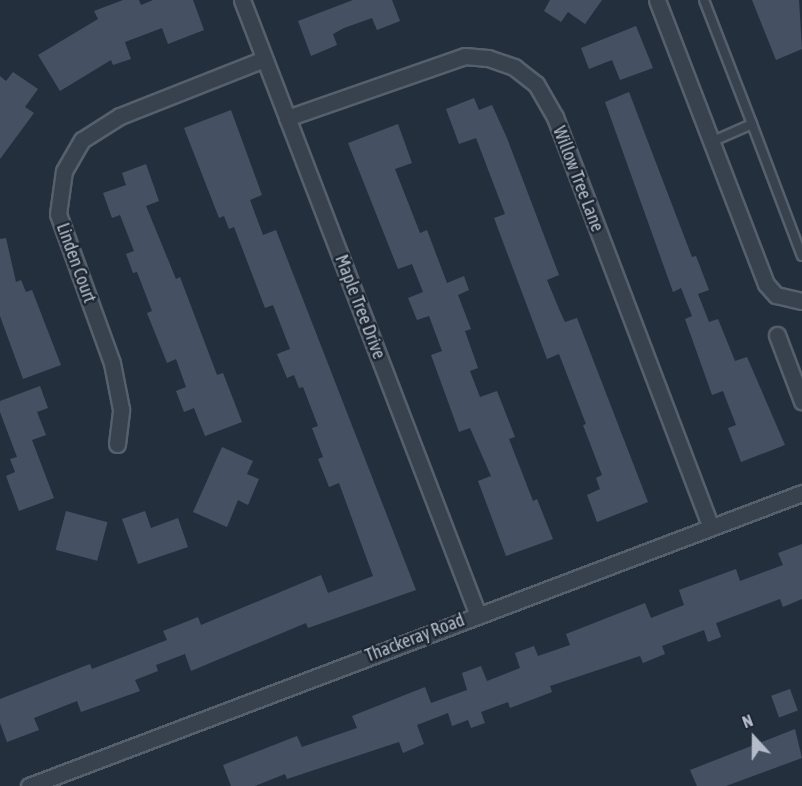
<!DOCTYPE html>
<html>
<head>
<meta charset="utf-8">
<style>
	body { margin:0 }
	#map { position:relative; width:802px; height:786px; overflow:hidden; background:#242f3e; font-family:"Asap Condensed",sans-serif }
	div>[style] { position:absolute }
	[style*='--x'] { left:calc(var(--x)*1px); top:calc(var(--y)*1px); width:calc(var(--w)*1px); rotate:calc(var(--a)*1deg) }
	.building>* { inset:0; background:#455162; transform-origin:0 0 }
	.roads { filter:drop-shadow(2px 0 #565f6c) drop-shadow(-2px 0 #565f6c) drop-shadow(0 2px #565f6c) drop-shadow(0 -2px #565f6c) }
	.service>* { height:8px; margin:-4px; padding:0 4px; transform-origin:4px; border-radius:4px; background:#38414e }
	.minor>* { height:15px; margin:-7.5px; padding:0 7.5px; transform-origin:7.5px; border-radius:7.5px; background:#38414e }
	span { translate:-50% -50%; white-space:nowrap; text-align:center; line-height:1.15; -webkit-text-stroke:5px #1d2633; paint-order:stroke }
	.street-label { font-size:18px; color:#b4bcc9 }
	.north { position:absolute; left:724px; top:708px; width:60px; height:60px; -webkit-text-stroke:4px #1d2633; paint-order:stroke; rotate:339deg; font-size:16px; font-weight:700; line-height:24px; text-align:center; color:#b4bcc9 }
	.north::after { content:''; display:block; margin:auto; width:21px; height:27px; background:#b4bcc9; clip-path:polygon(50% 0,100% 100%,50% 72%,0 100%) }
</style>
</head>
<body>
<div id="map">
	<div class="building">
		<i style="clip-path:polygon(123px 0,139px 0,141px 5px,153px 0,193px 0,204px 30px,168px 44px,162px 28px,125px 42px,131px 59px,113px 65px,111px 60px,60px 91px,38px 55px,98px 19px,94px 11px)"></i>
		<i style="clip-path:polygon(353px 0,392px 0,400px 21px,377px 30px,372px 18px,344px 28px,333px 34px,337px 45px,311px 56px,298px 21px)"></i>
		<i style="clip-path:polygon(550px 0,602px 0,585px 24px,568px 12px,561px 22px,544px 11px)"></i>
		<i style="clip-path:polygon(752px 0,799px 0,802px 49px,776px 60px)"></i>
		<i style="clip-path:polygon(636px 26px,653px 68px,620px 80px,612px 60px,589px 69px,581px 48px)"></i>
		<i style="clip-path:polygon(13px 72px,38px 89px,25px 107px,34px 113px,0 159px,0 76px,6px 81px)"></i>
		<i style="clip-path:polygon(629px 92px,692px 257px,696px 256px,709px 290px,698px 294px,709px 322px,718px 319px,735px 361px,747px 357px,785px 445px,741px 462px,728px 428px,736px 425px,723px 391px,712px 395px,685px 319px,692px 316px,681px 288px,673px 292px,605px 102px)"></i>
		<i style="clip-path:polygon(474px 98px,479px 110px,492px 105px,507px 138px,559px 275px,547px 280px,559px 309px,565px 322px,577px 318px,648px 502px,597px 522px,587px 495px,600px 489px,596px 478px,602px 475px,583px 425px,586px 424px,559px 354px,547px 359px,494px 218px,505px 214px,476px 138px,459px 144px,446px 109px)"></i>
		<i style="clip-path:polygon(231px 110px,262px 195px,250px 200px,263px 235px,276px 230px,416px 590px,308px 628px,306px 623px,191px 671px,185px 654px,156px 665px,158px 671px,135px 680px,140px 691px,81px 712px,77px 701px,34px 718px,39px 730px,7px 742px,0 723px,0 699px,90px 664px,92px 669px,167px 640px,163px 631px,198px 617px,201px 625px,321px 575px,328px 593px,373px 576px,339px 483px,329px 487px,318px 459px,323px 457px,312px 428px,318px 426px,303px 387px,299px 388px,294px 375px,287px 378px,277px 354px,290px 349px,273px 305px,265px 308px,234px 227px,229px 229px,224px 216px,219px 218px,184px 128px)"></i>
		<i style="clip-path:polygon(398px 124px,412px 163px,395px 169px,420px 233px,427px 230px,447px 283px,464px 276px,469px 290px,458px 295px,471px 329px,465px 331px,478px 368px,470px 371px,480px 397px,497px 391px,515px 437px,509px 439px,533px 501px,537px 499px,553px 539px,506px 556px,478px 481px,491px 476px,470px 428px,459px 432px,431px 355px,442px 351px,429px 316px,417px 320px,408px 298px,423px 292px,412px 264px,398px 269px,348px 143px)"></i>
		<i style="clip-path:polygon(146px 164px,159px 201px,146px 206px,176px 279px,180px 277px,217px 375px,223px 373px,242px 422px,205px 436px,194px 408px,184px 412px,176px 391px,186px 387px,176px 359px,167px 363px,147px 313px,152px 311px,137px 272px,133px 273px,126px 254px,134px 251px,120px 215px,112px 218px,103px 193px,126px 185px,122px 173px)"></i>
		<i style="clip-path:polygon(6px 238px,16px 282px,21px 280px,26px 292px,32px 290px,61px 365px,23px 379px,0 316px,0 239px)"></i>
		<i style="clip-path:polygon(40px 386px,48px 408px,37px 412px,46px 435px,32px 440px,54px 498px,19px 511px,6px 476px,15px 472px,10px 459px,17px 457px,0 412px,0 401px)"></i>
		<i style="clip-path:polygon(222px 447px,253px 461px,247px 474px,259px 479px,248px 505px,238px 500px,227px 527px,193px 512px)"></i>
		<i style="left:66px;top:511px;width:43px;height:40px;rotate:15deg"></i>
		<i style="clip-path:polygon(145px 511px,151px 528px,178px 518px,188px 547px,138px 564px,122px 519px)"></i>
		<i style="clip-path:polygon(802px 544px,802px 599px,783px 607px,780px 599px,716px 623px,721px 637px,708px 642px,704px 630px,662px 646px,665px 654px,643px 663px,640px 656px,550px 686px,552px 692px,510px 708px,508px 702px,481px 712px,485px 723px,471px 728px,468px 720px,452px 726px,448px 713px,417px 725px,424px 744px,403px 753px,399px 742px,287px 779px,285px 774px,255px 786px,231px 786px,223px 765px,297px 736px,302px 747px,357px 728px,352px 716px,425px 687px,431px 703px,467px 690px,462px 673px,481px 666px,487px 681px,520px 668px,515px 653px,534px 646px,538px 656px,570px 645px,566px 634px,645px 603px,651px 618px,684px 605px,679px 590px,736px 569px,740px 581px,783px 565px,778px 553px)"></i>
		<i style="left:790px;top:689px;width:23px;height:20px;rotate:70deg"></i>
		<i style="clip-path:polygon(795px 729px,802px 758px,726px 786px,697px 786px,690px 770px)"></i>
	</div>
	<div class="roads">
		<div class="service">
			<i style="--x:704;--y:0;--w:133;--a:68.8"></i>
			<i style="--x:752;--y:124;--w:45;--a:156.3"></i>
			<i style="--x:752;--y:124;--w:141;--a:69.3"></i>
		</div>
		<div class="minor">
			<i style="--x:242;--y:0;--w:659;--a:69.01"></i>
			<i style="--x:657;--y:0;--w:304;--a:69"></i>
			<i style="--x:766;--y:284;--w:15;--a:48"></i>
			<i style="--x:776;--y:295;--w:27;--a:13"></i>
			<i style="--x:287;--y:118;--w:188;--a:-19.2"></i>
			<i style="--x:465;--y:56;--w:23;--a:5"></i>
			<i style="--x:488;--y:58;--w:28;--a:19"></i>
			<i style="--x:514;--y:67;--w:28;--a:38"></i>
			<i style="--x:536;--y:84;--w:38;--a:60"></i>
			<i style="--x:555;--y:117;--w:437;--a:69.2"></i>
			<i style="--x:777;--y:335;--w:71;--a:69.3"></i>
			<i style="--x:117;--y:444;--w:35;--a:-83"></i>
			<i style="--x:121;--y:409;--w:47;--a:-101.1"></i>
			<i style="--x:112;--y:363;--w:158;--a:-109.9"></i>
			<i style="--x:58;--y:214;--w:43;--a:-82.1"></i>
			<i style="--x:64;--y:171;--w:36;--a:-60"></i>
			<i style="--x:82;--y:140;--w:45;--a:-32.3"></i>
			<i style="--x:120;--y:116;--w:155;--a:-21.6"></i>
			<i style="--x:29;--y:786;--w:827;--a:-20.76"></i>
		</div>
	</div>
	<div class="street-label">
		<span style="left:578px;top:179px;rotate:69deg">Willow Tree Lane</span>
		<span style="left:76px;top:263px;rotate:70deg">Linden Court</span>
		<span style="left:360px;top:307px;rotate:69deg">Maple Tree Drive</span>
		<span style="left:415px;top:638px;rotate:-21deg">Thackeray Road</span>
	</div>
	<div class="north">N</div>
</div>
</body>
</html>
